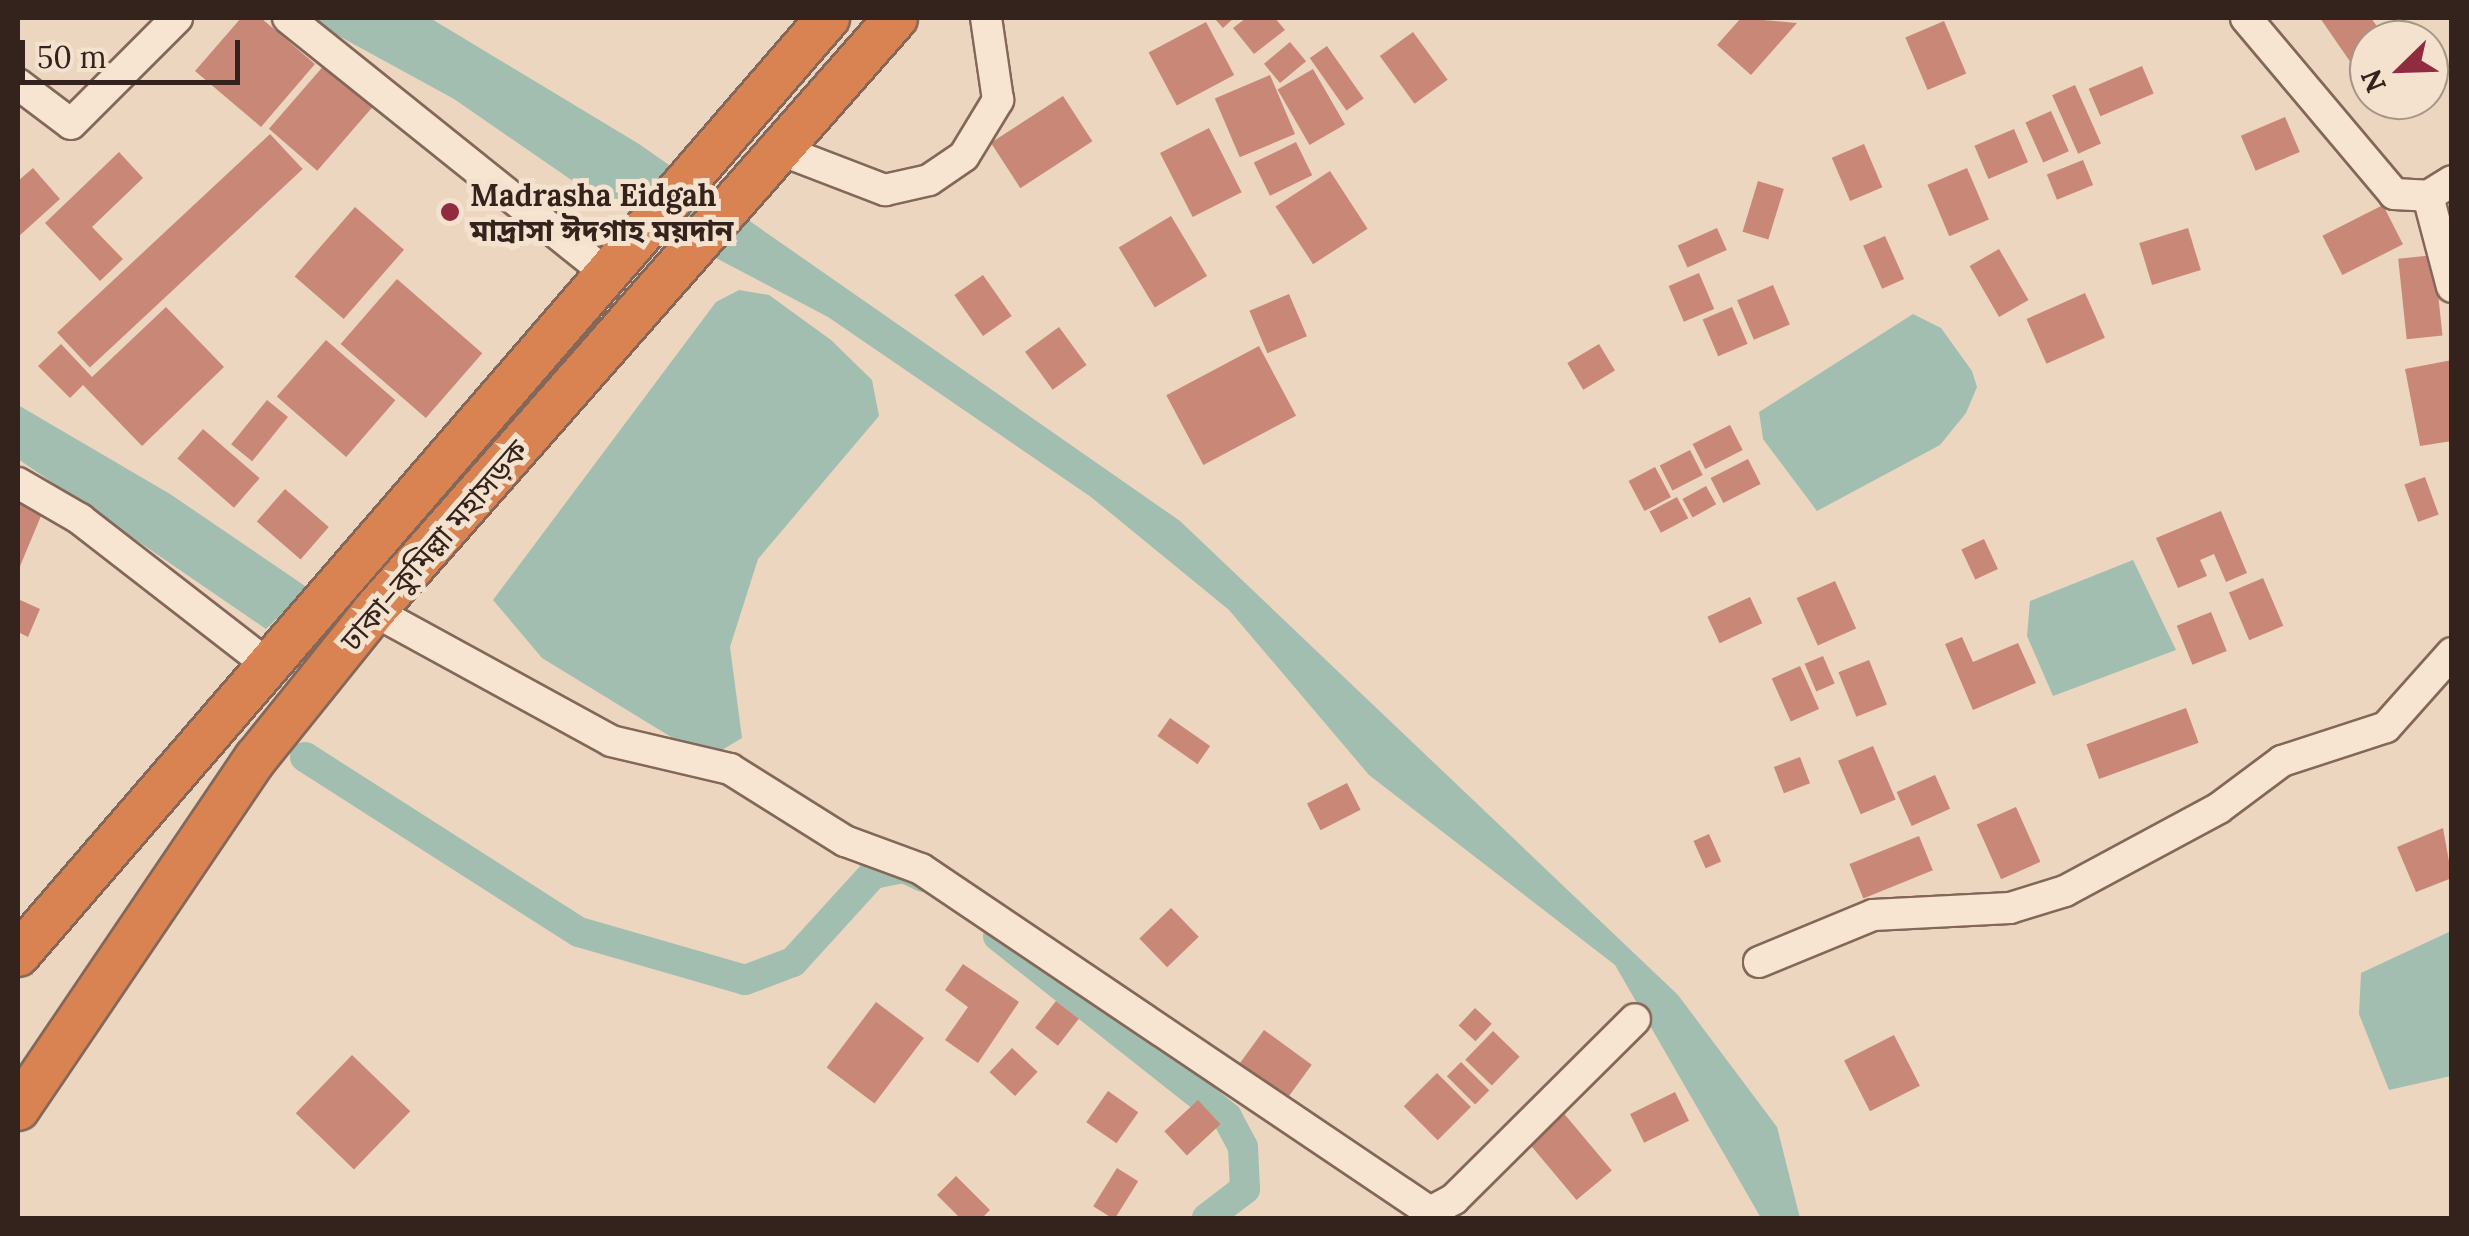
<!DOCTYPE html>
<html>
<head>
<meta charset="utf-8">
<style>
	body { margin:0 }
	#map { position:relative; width:2469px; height:1236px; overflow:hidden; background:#ecd6c0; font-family:Lora,"Noto Sans Bengali",serif }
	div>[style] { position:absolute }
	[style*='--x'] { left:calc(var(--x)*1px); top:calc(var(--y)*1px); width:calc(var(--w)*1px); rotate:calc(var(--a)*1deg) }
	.water>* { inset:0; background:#a2beb0 }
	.canal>* { height:30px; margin:-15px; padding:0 15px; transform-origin:15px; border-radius:15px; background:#a2beb0 }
	.building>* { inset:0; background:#c98877; transform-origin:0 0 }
	.roads { filter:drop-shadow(2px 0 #846759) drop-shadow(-2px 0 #846759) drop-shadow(0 2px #846759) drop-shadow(0 -2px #846759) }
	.minor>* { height:30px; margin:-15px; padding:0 15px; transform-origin:15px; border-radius:15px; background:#f7e5d2 }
	.highway>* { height:42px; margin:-21px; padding:0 21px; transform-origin:21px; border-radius:21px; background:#d98352 }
	.dots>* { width:28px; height:28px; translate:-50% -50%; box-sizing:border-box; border:5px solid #f4e2cf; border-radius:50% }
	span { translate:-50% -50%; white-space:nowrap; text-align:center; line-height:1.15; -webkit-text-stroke:10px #f4e2cf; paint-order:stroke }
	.poi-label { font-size:30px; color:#34231c; font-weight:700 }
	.left { translate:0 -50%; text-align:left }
	.street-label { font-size:30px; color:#34231c }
	.frame { position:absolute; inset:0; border:20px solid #34231c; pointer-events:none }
	.north { position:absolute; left:2349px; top:20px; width:100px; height:100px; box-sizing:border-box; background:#f4e2cf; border:2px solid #a79687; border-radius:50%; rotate:247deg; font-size:28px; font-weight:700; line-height:40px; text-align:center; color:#34231c }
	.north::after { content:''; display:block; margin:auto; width:35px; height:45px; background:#902b40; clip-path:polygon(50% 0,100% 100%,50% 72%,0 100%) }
	.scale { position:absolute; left:20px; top:40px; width:220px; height:45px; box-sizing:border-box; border:5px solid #34231c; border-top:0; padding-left:12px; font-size:30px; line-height:35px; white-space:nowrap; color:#34231c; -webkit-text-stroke:8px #f4e2cf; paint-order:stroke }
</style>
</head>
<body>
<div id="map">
	<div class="water">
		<i style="clip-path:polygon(306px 18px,430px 18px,639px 144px,1180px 521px,1678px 995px,1777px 1127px,1800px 1218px,1761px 1218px,1615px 965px,1369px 775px,1229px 610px,1091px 497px,828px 317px,583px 188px,454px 99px)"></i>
		<i style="clip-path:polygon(739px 290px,769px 295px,831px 340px,872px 380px,879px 416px,758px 559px,730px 647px,742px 738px,707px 759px,542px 658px,493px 600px,716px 302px)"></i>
		<i style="clip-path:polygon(1913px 314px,1941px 328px,1972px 371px,1977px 387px,1966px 413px,1940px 445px,1817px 511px,1763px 439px,1759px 412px)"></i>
		<i style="clip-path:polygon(18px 405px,170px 494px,308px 588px,266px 629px,18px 459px)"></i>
		<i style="clip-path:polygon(2133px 560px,2176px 650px,2053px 696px,2027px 636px,2030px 601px)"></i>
		<i style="clip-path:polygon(2451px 931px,2451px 1076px,2389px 1090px,2359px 1014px,2361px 973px)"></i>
	</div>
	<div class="canal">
		<i style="--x:305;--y:757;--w:325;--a:32.6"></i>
		<i style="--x:579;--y:932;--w:173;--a:16.1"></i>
		<i style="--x:745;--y:980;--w:51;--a:-20.6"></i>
		<i style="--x:793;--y:962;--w:119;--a:-47.7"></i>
		<i style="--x:873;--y:874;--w:32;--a:-11"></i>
		<i style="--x:904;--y:868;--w:21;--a:25"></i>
		<i style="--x:998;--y:936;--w:292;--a:38.3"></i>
		<i style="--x:1227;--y:1117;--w:34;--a:62"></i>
		<i style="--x:1243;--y:1147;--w:42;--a:87.3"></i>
		<i style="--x:1245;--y:1189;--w:48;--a:142.7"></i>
	</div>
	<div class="building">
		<i style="clip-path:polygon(241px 18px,261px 18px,315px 64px,261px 127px,195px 71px)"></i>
		<i style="clip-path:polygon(1214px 18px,1234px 18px,1223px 28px)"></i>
		<i style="clip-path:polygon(1246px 18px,1275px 18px,1285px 30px,1254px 54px,1233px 28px)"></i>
		<i style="clip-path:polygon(1741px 18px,1797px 23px,1751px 75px,1717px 45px)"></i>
		<i style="clip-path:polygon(2320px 18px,2371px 18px,2387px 40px,2369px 40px,2369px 89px)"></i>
		<i style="left:1944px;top:21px;width:57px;height:42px;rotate:67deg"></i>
		<i style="left:1206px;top:22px;width:60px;height:65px;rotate:62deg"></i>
		<i style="left:1413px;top:32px;width:59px;height:41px;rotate:54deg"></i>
		<i style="left:1290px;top:42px;width:25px;height:34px;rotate:50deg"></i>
		<i style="left:1327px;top:46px;width:64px;height:21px;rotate:55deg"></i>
		<i style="left:326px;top:63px;width:64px;height:87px;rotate:41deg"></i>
		<i style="left:2142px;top:66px;width:30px;height:58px;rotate:67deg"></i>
		<i style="left:1313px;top:69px;width:64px;height:41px;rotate:60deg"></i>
		<i style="left:1270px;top:75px;width:64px;height:60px;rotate:67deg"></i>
		<i style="left:2075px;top:85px;width:64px;height:25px;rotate:66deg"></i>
		<i style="left:1063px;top:96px;width:54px;height:86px;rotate:57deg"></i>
		<i style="left:2051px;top:111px;width:44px;height:28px;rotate:66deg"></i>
		<i style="left:2285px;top:117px;width:38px;height:48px;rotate:67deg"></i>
		<i style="left:1209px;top:128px;width:72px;height:55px;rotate:63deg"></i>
		<i style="left:2014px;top:129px;width:36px;height:43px;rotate:67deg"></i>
		<i style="left:270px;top:134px;width:48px;height:291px;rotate:47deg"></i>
		<i style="left:1296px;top:142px;width:37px;height:47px;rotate:64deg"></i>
		<i style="left:1864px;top:144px;width:47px;height:35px;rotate:67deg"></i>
		<i style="clip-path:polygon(119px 152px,143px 178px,92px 227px,123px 259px,100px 281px,45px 223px)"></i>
		<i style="left:2083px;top:160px;width:27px;height:39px;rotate:68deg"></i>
		<i style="clip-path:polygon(33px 168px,60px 199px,18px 237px,18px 181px)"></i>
		<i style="left:1967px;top:168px;width:56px;height:43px;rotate:67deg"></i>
		<i style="left:1330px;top:171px;width:69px;height:65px;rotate:57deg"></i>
		<i style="left:1758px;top:181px;width:27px;height:53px;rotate:17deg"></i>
		<i style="left:2383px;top:205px;width:44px;height:68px;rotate:63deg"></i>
		<i style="left:355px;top:207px;width:65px;height:92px;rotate:41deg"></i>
		<i style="left:1171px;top:216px;width:70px;height:61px;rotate:59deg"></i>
		<i style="left:1717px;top:228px;width:24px;height:43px;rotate:66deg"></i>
		<i style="left:2188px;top:228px;width:44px;height:51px;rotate:73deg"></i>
		<i style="left:1885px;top:236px;width:47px;height:24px;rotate:66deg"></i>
		<i style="left:1999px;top:249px;width:59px;height:34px;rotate:60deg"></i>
		<i style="left:2434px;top:255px;width:81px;height:36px;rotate:84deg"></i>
		<i style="left:1699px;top:273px;width:39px;height:33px;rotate:67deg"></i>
		<i style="left:983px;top:275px;width:50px;height:35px;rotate:55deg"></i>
		<i style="left:397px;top:279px;width:113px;height:86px;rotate:41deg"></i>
		<i style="left:1773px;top:285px;width:43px;height:39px;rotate:67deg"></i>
		<i style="left:2085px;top:293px;width:49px;height:64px;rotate:66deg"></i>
		<i style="left:1289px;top:294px;width:46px;height:43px;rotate:67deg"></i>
		<i style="clip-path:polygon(166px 307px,224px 367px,142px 446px,83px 385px,70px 398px,38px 366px,61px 344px,92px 377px)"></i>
		<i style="left:1732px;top:307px;width:40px;height:32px;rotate:67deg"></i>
		<i style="left:1059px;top:327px;width:47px;height:42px;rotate:54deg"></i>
		<i style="left:326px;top:340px;width:92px;height:75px;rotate:41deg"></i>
		<i style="left:1599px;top:344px;width:31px;height:37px;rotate:59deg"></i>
		<i style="left:1259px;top:346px;width:79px;height:105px;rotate:62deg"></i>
		<i style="clip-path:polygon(2452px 360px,2452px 441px,2420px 446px,2405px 369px)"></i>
		<i style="left:267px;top:400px;width:27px;height:57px;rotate:39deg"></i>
		<i style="left:1730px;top:425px;width:28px;height:42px;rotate:63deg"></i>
		<i style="left:203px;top:429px;width:75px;height:39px;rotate:41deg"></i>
		<i style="left:1690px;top:450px;width:28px;height:34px;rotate:63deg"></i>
		<i style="left:1748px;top:459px;width:28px;height:42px;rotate:63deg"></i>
		<i style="left:1655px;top:467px;width:34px;height:30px;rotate:62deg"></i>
		<i style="left:2425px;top:477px;width:40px;height:22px;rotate:70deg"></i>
		<i style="left:1706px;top:486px;width:21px;height:27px;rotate:61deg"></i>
		<i style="left:285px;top:489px;width:58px;height:43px;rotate:41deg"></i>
		<i style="clip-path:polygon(20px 494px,46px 504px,18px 571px,18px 500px)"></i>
		<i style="left:1677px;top:497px;width:24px;height:31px;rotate:62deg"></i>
		<i style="clip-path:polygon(2221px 511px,2247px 573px,2226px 582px,2214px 554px,2200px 560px,2207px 576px,2178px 588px,2156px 538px)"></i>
		<i style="left:1984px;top:539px;width:33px;height:25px;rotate:65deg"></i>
		<i style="left:2263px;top:578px;width:52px;height:37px;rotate:67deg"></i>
		<i style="left:1835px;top:581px;width:52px;height:42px;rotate:66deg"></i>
		<i style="left:1750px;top:597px;width:29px;height:47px;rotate:65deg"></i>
		<i style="clip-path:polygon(18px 599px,40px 609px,28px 637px,18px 632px)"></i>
		<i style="left:2211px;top:612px;width:42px;height:37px;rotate:68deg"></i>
		<i style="clip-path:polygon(1962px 637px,1973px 662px,2018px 643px,2036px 683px,1973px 710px,1945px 644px)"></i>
		<i style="left:1823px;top:656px;width:30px;height:20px;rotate:67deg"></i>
		<i style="left:1869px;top:660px;width:48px;height:33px;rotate:68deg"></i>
		<i style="left:1800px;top:666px;width:47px;height:31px;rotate:66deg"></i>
		<i style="left:2186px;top:708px;width:37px;height:106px;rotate:70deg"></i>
		<i style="left:1170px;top:718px;width:49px;height:22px;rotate:35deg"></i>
		<i style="left:1873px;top:746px;width:58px;height:38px;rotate:67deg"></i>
		<i style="left:1800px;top:757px;width:28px;height:28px;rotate:69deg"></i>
		<i style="left:1935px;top:775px;width:37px;height:42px;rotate:66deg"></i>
		<i style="left:1347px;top:783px;width:30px;height:45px;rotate:63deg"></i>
		<i style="left:2016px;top:807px;width:60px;height:43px;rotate:66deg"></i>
		<i style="clip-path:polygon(2443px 828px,2452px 878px,2416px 892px,2397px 847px)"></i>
		<i style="left:1709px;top:834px;width:30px;height:17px;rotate:66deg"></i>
		<i style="left:1919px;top:836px;width:37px;height:75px;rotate:68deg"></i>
		<i style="left:1171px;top:908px;width:40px;height:44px;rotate:46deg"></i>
		<i style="clip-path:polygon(963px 964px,1019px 1002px,978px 1063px,945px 1040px,968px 1007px,945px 990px)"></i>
		<i style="left:1056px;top:1001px;width:29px;height:34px;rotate:38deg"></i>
		<i style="left:876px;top:1002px;width:60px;height:82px;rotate:37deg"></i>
		<i style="left:1475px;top:1008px;width:23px;height:24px;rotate:43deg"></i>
		<i style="left:1264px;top:1030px;width:59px;height:42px;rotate:36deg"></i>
		<i style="left:1493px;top:1031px;width:37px;height:40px;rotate:44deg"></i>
		<i style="left:1894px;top:1035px;width:57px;height:56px;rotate:63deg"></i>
		<i style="left:1012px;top:1048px;width:35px;height:33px;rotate:43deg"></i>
		<i style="left:352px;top:1055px;width:81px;height:81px;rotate:44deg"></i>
		<i style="left:1461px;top:1062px;width:40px;height:20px;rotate:45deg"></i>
		<i style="left:1437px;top:1073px;width:48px;height:47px;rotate:45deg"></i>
		<i style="left:1108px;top:1091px;width:37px;height:38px;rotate:35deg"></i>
		<i style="left:1675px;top:1092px;width:32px;height:50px;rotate:64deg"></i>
		<i style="left:1198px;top:1100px;width:33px;height:46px;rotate:47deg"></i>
		<i style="left:1561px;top:1110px;width:79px;height:46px;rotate:50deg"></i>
		<i style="left:1117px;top:1168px;width:25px;height:45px;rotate:32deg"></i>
		<i style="clip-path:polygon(956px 1176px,990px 1210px,982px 1218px,960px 1218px,937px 1195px)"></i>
	</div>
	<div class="roads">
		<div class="minor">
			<i style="--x:288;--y:18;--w:403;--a:38.7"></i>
			<i style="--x:2246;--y:18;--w:230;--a:49.9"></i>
			<i style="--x:2394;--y:194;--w:34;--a:3"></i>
			<i style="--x:2428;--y:196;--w:28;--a:-32"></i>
			<i style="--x:18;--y:84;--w:66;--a:37"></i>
			<i style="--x:71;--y:124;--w:150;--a:-45"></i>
			<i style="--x:778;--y:149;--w:115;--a:21"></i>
			<i style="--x:885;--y:190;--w:45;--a:-12.8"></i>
			<i style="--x:929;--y:180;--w:42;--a:-34.4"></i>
			<i style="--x:964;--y:156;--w:66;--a:-58.7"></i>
			<i style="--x:998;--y:100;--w:83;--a:-98.3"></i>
			<i style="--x:2428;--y:196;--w:94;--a:75.2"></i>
			<i style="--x:18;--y:483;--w:72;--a:30.1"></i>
			<i style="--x:80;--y:519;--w:238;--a:37.8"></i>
			<i style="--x:374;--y:611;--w:270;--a:28.7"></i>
			<i style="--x:611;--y:741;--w:122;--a:13.2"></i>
			<i style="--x:730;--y:769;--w:136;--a:32.1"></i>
			<i style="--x:845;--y:841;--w:81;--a:20.2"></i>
			<i style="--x:921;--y:869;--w:614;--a:33.97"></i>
			<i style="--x:1430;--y:1212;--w:27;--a:-28"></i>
			<i style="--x:1454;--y:1199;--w:255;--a:-44.8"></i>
			<i style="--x:1759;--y:962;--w:123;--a:-22.4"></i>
			<i style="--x:1873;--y:915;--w:137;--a:-2.9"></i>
			<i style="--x:2010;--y:908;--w:58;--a:-17.2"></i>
			<i style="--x:2065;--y:891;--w:175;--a:-28.3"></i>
			<i style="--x:2219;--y:808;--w:79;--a:-36.7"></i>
			<i style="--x:2282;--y:761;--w:109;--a:-18.1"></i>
			<i style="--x:2386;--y:727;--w:99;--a:-48.3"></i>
		</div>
		<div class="highway">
			<i style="--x:18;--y:955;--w:1239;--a:-49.16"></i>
			<i style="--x:18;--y:1109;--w:424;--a:-55.9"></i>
			<i style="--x:256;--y:758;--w:189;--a:-51.2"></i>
			<i style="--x:374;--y:611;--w:790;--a:-48.64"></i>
		</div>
	</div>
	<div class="dots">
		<i style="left:450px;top:212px;background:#902b40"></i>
	</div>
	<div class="poi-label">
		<span class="left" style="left:470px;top:212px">Madrasha Eidgah<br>মাদ্রাসা ঈদগাহ ময়দান</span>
	</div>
	<div class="street-label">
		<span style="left:434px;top:545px;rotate:-49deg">ঢাকা–কুমিল্লা মহাসড়ক</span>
	</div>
	<div class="frame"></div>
	<div class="north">N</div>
	<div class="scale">50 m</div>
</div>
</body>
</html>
